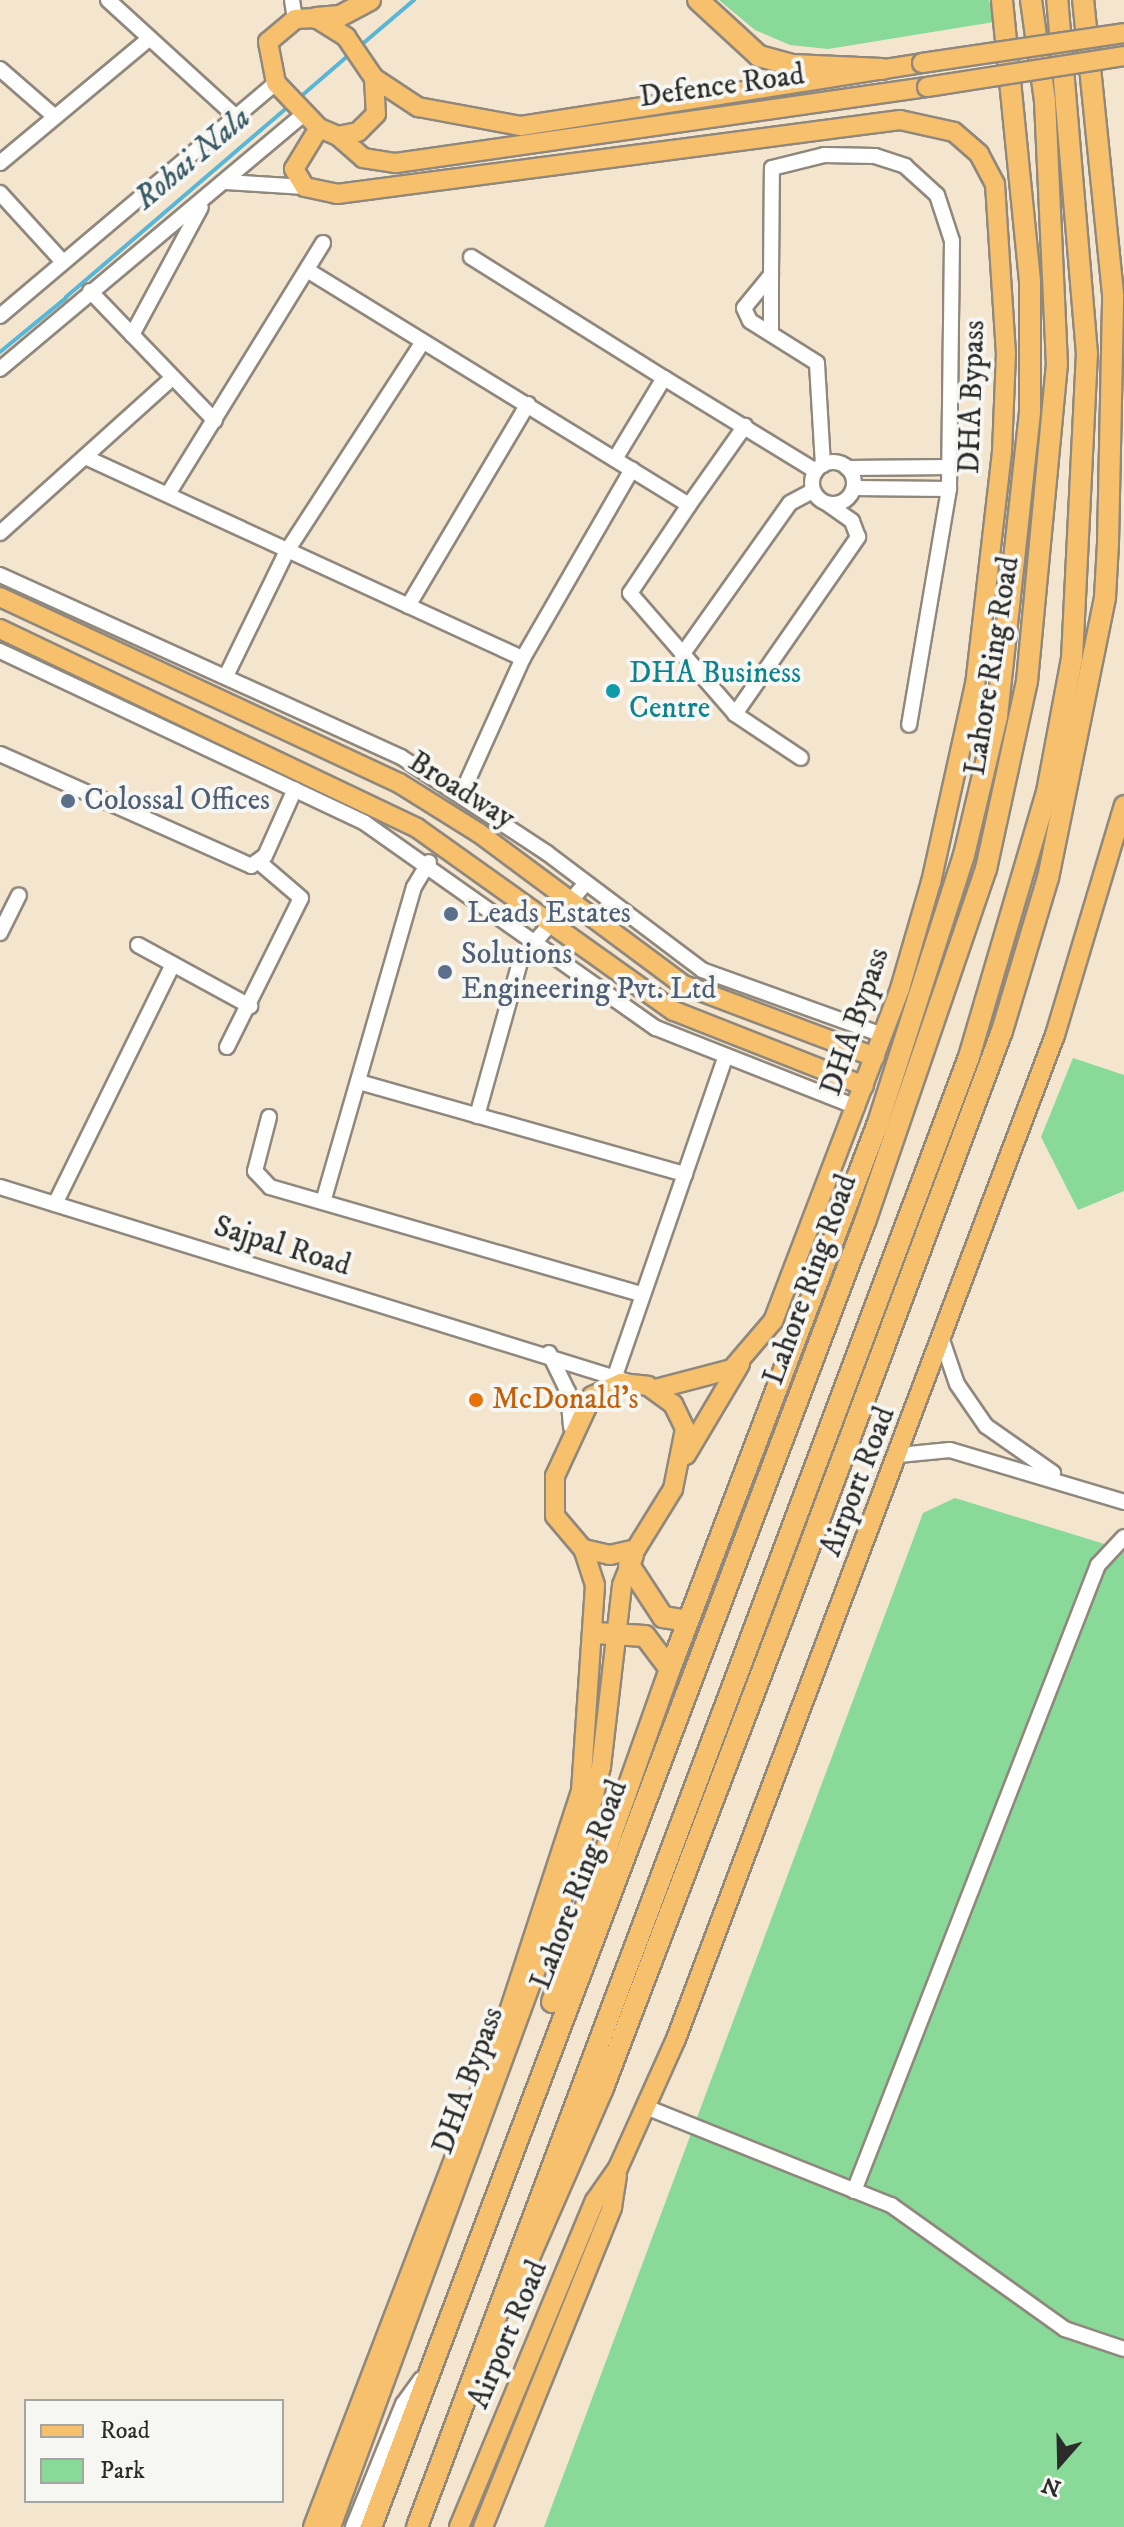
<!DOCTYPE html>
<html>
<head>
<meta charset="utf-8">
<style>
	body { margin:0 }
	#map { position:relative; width:1124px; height:2527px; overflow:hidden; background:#f4e5cf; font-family:"IM FELL DW Pica",serif }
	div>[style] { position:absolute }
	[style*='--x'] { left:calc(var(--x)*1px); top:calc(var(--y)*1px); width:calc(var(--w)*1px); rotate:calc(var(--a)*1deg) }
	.green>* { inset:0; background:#89d999 }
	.stream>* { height:4px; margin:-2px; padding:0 2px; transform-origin:2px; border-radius:2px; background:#58b7d6 }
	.roads { filter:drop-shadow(2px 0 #90887d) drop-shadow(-2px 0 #90887d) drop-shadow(0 2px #90887d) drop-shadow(0 -2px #90887d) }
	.minor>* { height:14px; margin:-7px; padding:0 7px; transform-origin:7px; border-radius:7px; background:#fff }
	.minor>.ring { margin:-7px; padding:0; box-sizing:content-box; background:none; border:14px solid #fff; border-radius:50% }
	.major>* { height:18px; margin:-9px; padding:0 9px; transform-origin:9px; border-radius:9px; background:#f7c06c }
	.highway>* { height:20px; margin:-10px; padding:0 10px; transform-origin:10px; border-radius:10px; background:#f7c06c }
	.bridges { filter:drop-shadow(2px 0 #90887d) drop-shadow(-2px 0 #90887d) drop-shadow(0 2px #90887d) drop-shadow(0 -2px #90887d) }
	.major-bridge>* { height:18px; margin:-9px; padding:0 9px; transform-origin:9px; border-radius:9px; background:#f7c06c }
	.dots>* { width:22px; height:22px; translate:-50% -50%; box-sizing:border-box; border:4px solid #f6f6f2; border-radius:50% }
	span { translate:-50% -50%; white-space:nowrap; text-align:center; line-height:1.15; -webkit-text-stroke:8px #f6f6f2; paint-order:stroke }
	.street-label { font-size:30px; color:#2b2b2b }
	.culture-label { font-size:30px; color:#0d838f }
	.left { translate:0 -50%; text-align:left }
	.service-label { font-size:30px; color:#4e5e75 }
	.food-label { font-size:30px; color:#c56008 }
	.water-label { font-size:32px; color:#3b5c67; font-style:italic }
	.legend { position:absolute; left:24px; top:2399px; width:260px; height:104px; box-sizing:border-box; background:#f6f6f2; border:2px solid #a5a5a2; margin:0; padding:10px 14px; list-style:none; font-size:24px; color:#2b2b2b }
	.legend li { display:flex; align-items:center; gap:16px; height:40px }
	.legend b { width:40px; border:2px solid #a5a5a2 }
	.north { position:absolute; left:1020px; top:2423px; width:80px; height:80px; -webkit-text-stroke:6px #f6f6f2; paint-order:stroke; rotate:200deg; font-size:22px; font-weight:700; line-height:32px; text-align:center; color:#2b2b2b }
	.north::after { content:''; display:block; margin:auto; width:28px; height:36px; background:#2b2b2b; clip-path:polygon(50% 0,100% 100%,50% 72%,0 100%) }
</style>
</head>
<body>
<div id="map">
	<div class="green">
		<i style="clip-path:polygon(719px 0,989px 0,994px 22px,828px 49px,790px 45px,755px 30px)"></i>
		<i style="clip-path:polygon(1073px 1058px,1124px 1075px,1124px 1191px,1078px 1210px,1041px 1137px)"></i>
		<i style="clip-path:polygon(955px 1498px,1124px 1550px,1124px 2527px,544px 2527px,923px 1513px)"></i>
	</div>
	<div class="stream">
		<i style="--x:360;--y:46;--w:71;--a:-40.4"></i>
		<i style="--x:299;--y:98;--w:67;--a:-40.8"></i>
		<i style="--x:66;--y:297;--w:294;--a:-40.6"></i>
		<i style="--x:0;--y:352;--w:85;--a:-39.3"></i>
	</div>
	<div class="roads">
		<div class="minor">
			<i style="--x:108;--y:0;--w:173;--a:42.4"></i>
			<i style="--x:292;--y:0;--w:19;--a:81"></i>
			<i style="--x:0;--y:69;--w:70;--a:41"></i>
			<i style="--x:0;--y:163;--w:195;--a:-39.8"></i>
			<i style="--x:226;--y:182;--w:79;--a:3.6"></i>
			<i style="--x:0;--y:193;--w:93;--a:47.6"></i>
			<i style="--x:471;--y:257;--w:228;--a:32.1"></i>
			<i style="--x:664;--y:378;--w:95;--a:121.2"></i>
			<i style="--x:307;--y:270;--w:448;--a:31.6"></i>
			<i style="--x:689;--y:505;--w:106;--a:123.8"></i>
			<i style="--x:630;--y:593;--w:160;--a:49"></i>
			<i style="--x:735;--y:714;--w:79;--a:33.7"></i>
			<i style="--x:90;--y:291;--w:180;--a:46.1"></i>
			<i style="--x:0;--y:316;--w:361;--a:-40.2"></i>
			<i style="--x:771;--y:333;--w:58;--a:-90"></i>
			<i style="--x:132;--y:335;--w:145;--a:-61.7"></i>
			<i style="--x:0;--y:369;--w:395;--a:-40"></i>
			<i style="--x:664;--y:378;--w:178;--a:31.5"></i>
			<i style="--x:85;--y:457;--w:482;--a:24.7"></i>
			<i class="ring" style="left:812px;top:462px;width:28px;height:28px"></i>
			<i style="--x:823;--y:465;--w:102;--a:-93.4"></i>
			<i style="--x:817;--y:363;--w:79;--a:-147.9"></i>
			<i style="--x:750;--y:321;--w:14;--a:-115"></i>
			<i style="--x:744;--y:308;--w:43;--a:-50.7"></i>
			<i style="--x:771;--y:275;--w:107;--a:-89.5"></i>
			<i style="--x:772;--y:168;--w:54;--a:-14"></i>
			<i style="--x:824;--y:155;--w:51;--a:1.1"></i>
			<i style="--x:875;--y:156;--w:32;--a:18"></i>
			<i style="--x:905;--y:166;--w:43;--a:42.2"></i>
			<i style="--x:937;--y:195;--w:48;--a:71.9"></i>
			<i style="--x:952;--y:241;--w:248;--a:90.7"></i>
			<i style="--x:949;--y:489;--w:239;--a:99.6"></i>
			<i style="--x:847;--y:468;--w:104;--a:-0.6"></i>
			<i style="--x:854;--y:488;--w:95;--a:0.6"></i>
			<i style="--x:168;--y:494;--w:295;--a:-58.3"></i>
			<i style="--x:689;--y:505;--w:97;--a:-54.7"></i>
			<i style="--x:0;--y:533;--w:232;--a:-42"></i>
			<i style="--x:0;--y:575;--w:440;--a:24.4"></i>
			<i style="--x:401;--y:757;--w:175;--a:33.3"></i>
			<i style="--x:547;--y:853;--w:194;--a:37"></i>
			<i style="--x:702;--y:970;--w:192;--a:19.8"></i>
			<i style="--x:408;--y:606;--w:235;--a:-59.3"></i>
			<i style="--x:0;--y:651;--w:403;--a:25.2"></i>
			<i style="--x:365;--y:823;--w:356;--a:35.2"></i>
			<i style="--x:656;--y:1028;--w:216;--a:21.5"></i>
			<i style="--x:682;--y:655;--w:186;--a:-54.6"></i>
			<i style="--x:790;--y:503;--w:26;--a:-28"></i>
			<i style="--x:227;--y:674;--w:137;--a:-64"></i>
			<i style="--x:287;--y:551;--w:248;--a:-57"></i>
			<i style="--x:735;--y:714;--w:216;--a:-55.2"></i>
			<i style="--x:858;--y:537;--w:17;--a:-111"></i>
			<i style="--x:852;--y:521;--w:29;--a:-145"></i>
			<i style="--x:0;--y:754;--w:275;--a:24"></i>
			<i style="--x:251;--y:866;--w:17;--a:-36"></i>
			<i style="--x:265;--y:856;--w:73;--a:-65.9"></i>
			<i style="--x:462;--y:793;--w:148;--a:-65.7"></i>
			<i style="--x:523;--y:658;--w:218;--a:-60"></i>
			<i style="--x:0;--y:933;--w:42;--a:-63.4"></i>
			<i style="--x:138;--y:945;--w:128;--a:28.6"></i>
			<i style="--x:227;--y:1047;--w:166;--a:-63.6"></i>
			<i style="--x:301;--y:898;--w:54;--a:-139.5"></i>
			<i style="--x:359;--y:1082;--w:339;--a:15.8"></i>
			<i style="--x:477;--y:1116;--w:164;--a:-74.4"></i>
			<i style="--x:521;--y:958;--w:98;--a:-49.1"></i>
			<i style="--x:269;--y:1117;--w:56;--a:104.5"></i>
			<i style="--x:255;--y:1171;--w:22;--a:47"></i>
			<i style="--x:270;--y:1187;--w:386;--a:16.1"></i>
			<i style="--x:0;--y:1187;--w:662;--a:17.23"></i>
			<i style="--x:323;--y:1202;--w:328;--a:-73.9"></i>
			<i style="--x:414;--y:887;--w:29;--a:-59"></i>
			<i style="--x:55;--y:1204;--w:267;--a:-63.8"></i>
			<i style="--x:942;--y:1340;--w:46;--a:71.2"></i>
			<i style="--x:957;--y:1384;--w:51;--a:55.4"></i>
			<i style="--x:986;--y:1426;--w:82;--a:35"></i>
			<i style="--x:549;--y:1353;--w:43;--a:64"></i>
			<i style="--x:568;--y:1392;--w:35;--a:85"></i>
			<i style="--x:616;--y:1373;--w:333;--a:-70.9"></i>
			<i style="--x:899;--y:1455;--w:51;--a:-5.6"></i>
			<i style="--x:950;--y:1450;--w:182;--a:16.6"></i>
			<i style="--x:646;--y:2107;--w:264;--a:21.8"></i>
			<i style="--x:891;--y:2205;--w:214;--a:35.5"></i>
			<i style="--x:1065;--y:2329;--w:62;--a:18.7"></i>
			<i style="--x:854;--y:2191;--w:672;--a:-68.71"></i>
			<i style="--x:1098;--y:1565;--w:38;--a:-47"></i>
			<i style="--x:353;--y:2527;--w:133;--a:-67.9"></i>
			<i style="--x:403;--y:2404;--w:31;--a:-54"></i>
		</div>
		<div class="major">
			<i style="--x:316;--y:18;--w:36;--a:32"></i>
			<i style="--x:346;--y:37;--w:50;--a:55.7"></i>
			<i style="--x:374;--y:78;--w:36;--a:87"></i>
			<i style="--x:376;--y:114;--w:25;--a:135"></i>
			<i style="--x:358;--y:132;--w:20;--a:169"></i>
			<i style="--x:338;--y:136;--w:21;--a:-157"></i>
			<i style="--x:319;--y:128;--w:62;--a:-133.7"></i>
			<i style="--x:276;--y:83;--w:42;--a:-101"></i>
			<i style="--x:268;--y:42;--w:35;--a:-40"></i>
			<i style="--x:295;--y:19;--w:21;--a:-3"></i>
			<i style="--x:374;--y:78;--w:53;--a:33.4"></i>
			<i style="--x:418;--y:107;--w:105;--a:10.5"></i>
			<i style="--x:521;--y:126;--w:406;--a:-8.9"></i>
			<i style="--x:319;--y:128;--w:48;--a:121.4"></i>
			<i style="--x:294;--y:169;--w:21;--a:59"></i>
			<i style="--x:305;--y:187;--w:33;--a:12"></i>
			<i style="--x:337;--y:194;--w:568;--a:-7.49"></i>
			<i style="--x:900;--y:120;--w:55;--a:12.5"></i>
			<i style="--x:954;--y:132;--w:33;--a:41"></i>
			<i style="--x:979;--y:154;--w:34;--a:62"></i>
			<i style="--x:995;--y:184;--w:169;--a:86.3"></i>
			<i style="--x:1006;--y:353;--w:99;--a:92.3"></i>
			<i style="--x:1002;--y:452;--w:234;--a:96.6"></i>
			<i style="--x:975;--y:684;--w:203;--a:102.5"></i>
			<i style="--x:931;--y:882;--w:111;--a:106.2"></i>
			<i style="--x:900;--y:989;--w:355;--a:110.9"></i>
			<i style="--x:773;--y:1321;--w:63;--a:130.5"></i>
			<i style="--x:732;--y:1369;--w:79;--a:165.3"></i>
			<i style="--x:338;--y:136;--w:33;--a:41"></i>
			<i style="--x:363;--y:158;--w:33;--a:9"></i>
			<i style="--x:396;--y:163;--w:536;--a:-8.15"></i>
			<i style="--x:0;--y:597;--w:440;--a:25"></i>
			<i style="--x:399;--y:783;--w:94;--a:32"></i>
			<i style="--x:479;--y:833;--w:255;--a:36.6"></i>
			<i style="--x:684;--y:985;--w:204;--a:20.7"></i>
			<i style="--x:0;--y:629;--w:462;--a:25.5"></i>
			<i style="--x:417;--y:828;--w:315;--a:35.5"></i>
			<i style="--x:674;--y:1011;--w:204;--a:21.5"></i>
			<i style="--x:686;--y:1455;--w:106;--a:-59.3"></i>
			<i style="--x:313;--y:2527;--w:523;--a:-69.03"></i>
			<i style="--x:500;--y:2039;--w:261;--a:-71.9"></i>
			<i style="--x:581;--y:1791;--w:206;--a:-86.1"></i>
			<i style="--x:595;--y:1585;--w:38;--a:-108"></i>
			<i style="--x:583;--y:1549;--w:43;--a:-130.3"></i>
			<i style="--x:555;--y:1516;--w:40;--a:-90"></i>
			<i style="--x:555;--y:1476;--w:88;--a:-65.2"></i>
			<i style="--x:592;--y:1396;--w:32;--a:-24"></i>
			<i style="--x:621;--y:1383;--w:27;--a:6"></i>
			<i style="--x:648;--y:1386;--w:31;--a:36"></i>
			<i style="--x:673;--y:1404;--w:28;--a:64"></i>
			<i style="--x:685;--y:1429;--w:61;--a:101.3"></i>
			<i style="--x:673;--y:1489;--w:70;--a:121.7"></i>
			<i style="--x:636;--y:1549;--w:27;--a:167"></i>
			<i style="--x:610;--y:1555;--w:28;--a:-167"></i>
			<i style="--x:331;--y:2527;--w:718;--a:-69.8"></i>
			<i style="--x:579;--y:1853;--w:89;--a:-75.7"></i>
			<i style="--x:601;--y:1767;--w:183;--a:-83.4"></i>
			<i style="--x:622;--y:1585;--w:32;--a:-68"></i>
			<i style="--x:459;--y:2527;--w:353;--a:-67.4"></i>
			<i style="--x:595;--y:2201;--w:40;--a:-55.1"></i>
			<i style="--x:618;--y:2168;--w:141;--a:-65.8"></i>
			<i style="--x:676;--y:2039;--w:1073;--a:-69.32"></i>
			<i style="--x:1055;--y:1035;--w:240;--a:-73.3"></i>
			<i style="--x:483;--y:2527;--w:345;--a:-68"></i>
			<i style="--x:612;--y:2207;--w:32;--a:-81"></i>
		</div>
		<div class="highway">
			<i style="--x:698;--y:0;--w:83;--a:42.6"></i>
			<i style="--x:759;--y:56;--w:35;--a:15"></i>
			<i style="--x:793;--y:65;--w:89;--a:2.6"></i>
			<i style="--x:316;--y:18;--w:24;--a:-5"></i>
			<i style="--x:340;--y:16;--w:34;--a:-28"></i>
			<i style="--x:629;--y:1565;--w:62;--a:56.8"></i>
			<i style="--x:663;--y:1617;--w:25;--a:9"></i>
			<i style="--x:595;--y:1633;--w:50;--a:3.4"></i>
			<i style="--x:645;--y:1636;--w:41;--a:52.9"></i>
			<i style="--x:552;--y:2002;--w:353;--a:-70.5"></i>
			<i style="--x:670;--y:1669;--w:584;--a:-69.15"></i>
			<i style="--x:878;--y:1123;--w:281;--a:-72.2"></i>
			<i style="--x:964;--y:855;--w:143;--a:-76.6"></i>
			<i style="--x:997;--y:716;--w:307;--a:-83.8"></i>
			<i style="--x:1030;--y:411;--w:130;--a:-90"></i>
			<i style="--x:1030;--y:281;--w:282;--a:-95.7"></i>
			<i style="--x:510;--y:2301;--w:232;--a:-66.4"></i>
			<i style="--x:603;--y:2088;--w:513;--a:-69.09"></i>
			<i style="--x:786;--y:1609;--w:617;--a:-69.51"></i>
			<i style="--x:1002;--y:1031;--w:160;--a:-73.3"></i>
			<i style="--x:1048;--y:878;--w:287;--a:-78.5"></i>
			<i style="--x:1105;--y:597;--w:54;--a:-86.8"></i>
			<i style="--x:1108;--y:543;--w:249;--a:-88.8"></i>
			<i style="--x:1113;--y:294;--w:296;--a:-95.8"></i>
			<i style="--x:371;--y:2527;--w:1395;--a:-69.27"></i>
			<i style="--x:865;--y:1222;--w:373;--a:-71.1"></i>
			<i style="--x:986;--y:869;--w:192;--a:-77.7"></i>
			<i style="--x:1027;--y:681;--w:317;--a:-84.6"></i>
			<i style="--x:1057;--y:365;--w:264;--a:-92.6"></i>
			<i style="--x:1045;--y:101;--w:102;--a:-97.9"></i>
			<i style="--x:417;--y:2527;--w:1570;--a:-69.42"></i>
			<i style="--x:969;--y:1057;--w:276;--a:-73.6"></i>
			<i style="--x:1047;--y:792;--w:135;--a:-79.4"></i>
			<i style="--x:1072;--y:659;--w:305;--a:-87.2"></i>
			<i style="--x:1087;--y:354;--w:355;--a:-94.8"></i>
		</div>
	</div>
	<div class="bridges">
		<div class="major-bridge">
			<i style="--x:922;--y:63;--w:204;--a:-8.4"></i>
			<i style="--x:927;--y:87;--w:199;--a:-8.9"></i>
		</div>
	</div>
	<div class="dots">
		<i style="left:613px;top:691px;background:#0f9aa8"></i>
		<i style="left:68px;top:801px;background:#5c6f8a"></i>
		<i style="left:451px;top:914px;background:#5c6f8a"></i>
		<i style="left:445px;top:972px;background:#5c6f8a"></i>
		<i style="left:476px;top:1400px;background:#e8710a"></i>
	</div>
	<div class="street-label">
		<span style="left:722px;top:87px;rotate:-8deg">Defence Road</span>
		<span style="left:973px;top:397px;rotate:-88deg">DHA Bypass</span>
		<span style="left:993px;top:666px;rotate:-81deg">Lahore Ring Road</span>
		<span style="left:461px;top:791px;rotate:32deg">Broadway</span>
		<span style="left:856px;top:1022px;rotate:-71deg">DHA Bypass</span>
		<span style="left:282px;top:1247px;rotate:17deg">Sajpal Road</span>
		<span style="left:811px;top:1280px;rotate:-70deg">Lahore Ring Road</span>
		<span style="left:859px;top:1482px;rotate:-69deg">Airport Road</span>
		<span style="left:580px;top:1885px;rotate:-69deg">Lahore Ring Road</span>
		<span style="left:469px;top:2081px;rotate:-70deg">DHA Bypass</span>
		<span style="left:509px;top:2335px;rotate:-67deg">Airport Road</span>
	</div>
	<div class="culture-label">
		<span class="left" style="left:629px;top:691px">DHA Business<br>Centre</span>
	</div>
	<div class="service-label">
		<span class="left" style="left:84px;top:801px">Colossal Offices</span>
		<span class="left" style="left:467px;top:914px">Leads Estates</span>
		<span class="left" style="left:461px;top:972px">Solutions<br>Engineering Pvt. Ltd</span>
	</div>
	<div class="food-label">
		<span class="left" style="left:492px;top:1400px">McDonald's</span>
	</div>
	<div class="water-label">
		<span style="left:193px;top:159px;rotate:-40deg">Rohai Nala</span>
	</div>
	<ul class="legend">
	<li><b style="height:10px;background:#f7c06c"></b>Road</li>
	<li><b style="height:22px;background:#89d999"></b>Park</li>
	</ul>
	<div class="north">N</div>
</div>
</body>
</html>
